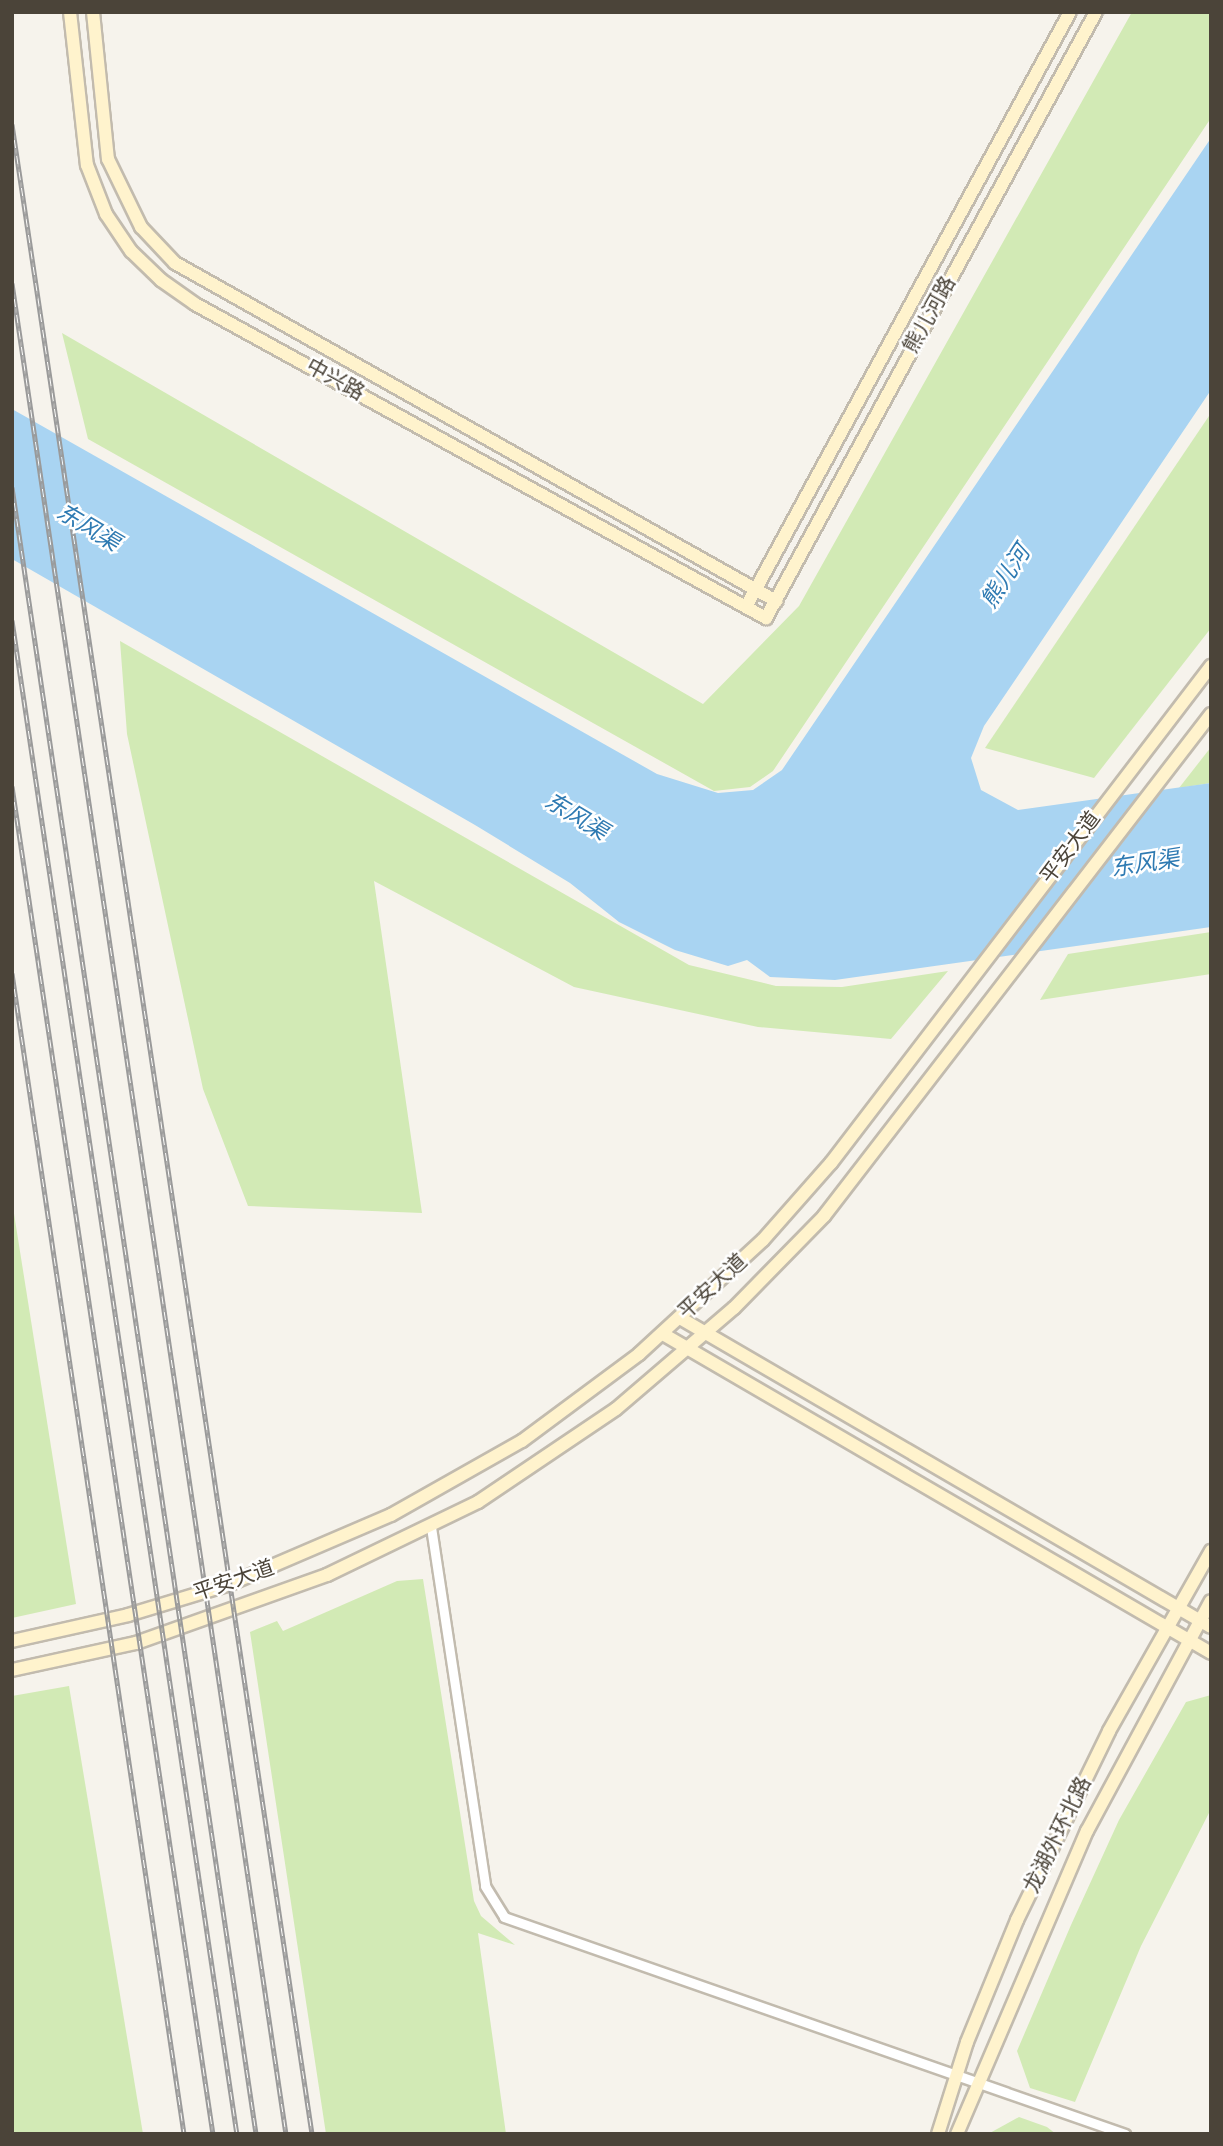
<!DOCTYPE html>
<html>
<head>
<meta charset="utf-8">
<style>
	body { margin:0 }
	#map { position:relative; width:1223px; height:2146px; overflow:hidden; background:#f6f3ec; font-family:"Varela Round","Noto Sans SC",sans-serif }
	div>[style] { position:absolute }
	[style*='--x'] { left:calc(var(--x)*1px); top:calc(var(--y)*1px); width:calc(var(--w)*1px); rotate:calc(var(--a)*1deg) }
	.green>* { inset:0; background:#d2eab5 }
	.water>* { inset:0; background:#a9d4f2 }
	.roads { filter:drop-shadow(2px 0 #c2bbae) drop-shadow(-2px 0 #c2bbae) drop-shadow(0 2px #c2bbae) drop-shadow(0 -2px #c2bbae) }
	.street>* { height:9px; margin:-4.5px; padding:0 4.5px; transform-origin:4.5px; border-radius:4.5px; background:#fff }
	.secondary>* { height:12px; margin:-6px; padding:0 6px; transform-origin:6px; border-radius:6px; background:#fff3cd }
	.rail>* { height:5px; margin-top:-2.5px; transform-origin:0; background:repeating-linear-gradient(90deg,#fff 0 8px,#9a9a9a 0 16px); box-sizing:border-box; border-block:2px solid #9a9a9a }
	span { translate:-50% -50%; white-space:nowrap; text-align:center; line-height:1.15; -webkit-text-stroke:5px #fff; paint-order:stroke }
	.street-label { font-size:21px; color:#4b4439 }
	.water-label { font-size:23px; color:#2e7ab2; font-style:italic }
	.frame { position:absolute; inset:0; border:14px solid #4b4439; pointer-events:none }
</style>
</head>
<body>
<div id="map">
	<div class="green">
		<i style="clip-path:polygon(1132px 12px,1211px 12px,1211px 118px,773px 771px,750px 787px,714px 791px,88px 439px,62px 333px,703px 704px,799px 606px)"></i>
		<i style="clip-path:polygon(1211px 413px,1211px 628px,1094px 778px,985px 748px)"></i>
		<i style="clip-path:polygon(120px 641px,689px 965px,776px 986px,842px 987px,948px 971px,891px 1039px,758px 1027px,574px 987px,374px 881px,422px 1213px,248px 1206px,203px 1089px,127px 734px)"></i>
		<i style="clip-path:polygon(1211px 747px,1211px 783px,1179px 788px)"></i>
		<i style="clip-path:polygon(1211px 932px,1211px 974px,1040px 1000px,1068px 954px)"></i>
		<i style="clip-path:polygon(12px 1201px,76px 1604px,12px 1618px)"></i>
		<i style="clip-path:polygon(423px 1579px,474px 1901px,481px 1916px,515px 1945px,478px 1933px,506px 2134px,326px 2134px,250px 1632px,277px 1621px,283px 1631px,397px 1581px)"></i>
		<i style="clip-path:polygon(69px 1686px,143px 2134px,12px 2134px,12px 1696px)"></i>
		<i style="clip-path:polygon(1211px 1695px,1211px 1809px,1141px 1946px,1075px 2102px,1030px 2088px,1017px 2051px,1071px 1925px,1119px 1820px,1186px 1702px)"></i>
		<i style="clip-path:polygon(1019px 2117px,1047px 2127px,1056px 2134px,988px 2134px)"></i>
	</div>
	<div class="water">
		<i style="clip-path:polygon(1211px 138px,1211px 390px,984px 726px,971px 758px,981px 790px,1018px 810px,1211px 783px,1211px 927px,835px 980px,770px 977px,747px 960px,728px 966px,675px 950px,619px 922px,570px 883px,475px 825px,12px 559px,12px 409px,657px 774px,718px 793px,753px 790px,782px 770px)"></i>
	</div>
	<div class="roads">
		<div class="street">
			<i style="--x:431;--y:1527;--w:363;--a:81.4"></i>
			<i style="--x:485;--y:1886;--w:36;--a:58"></i>
			<i style="--x:504;--y:1917;--w:658;--a:19.26"></i>
		</div>
		<div class="secondary">
			<i style="--x:70;--y:12;--w:154;--a:83.7"></i>
			<i style="--x:87;--y:165;--w:53;--a:68.8"></i>
			<i style="--x:106;--y:214;--w:45;--a:56"></i>
			<i style="--x:131;--y:251;--w:42;--a:44"></i>
			<i style="--x:161;--y:280;--w:42;--a:35.2"></i>
			<i style="--x:195;--y:304;--w:652;--a:28.81"></i>
			<i style="--x:766;--y:618;--w:690;--a:-61.43"></i>
			<i style="--x:93;--y:12;--w:148;--a:84.2"></i>
			<i style="--x:108;--y:159;--w:76;--a:64.1"></i>
			<i style="--x:141;--y:227;--w:50;--a:46.6"></i>
			<i style="--x:175;--y:263;--w:690;--a:29.35"></i>
			<i style="--x:746;--y:607;--w:677;--a:-61.43"></i>
			<i style="--x:680;--y:1318;--w:614;--a:30.2"></i>
			<i style="--x:663;--y:1334;--w:634;--a:30.2"></i>
			<i style="--x:12;--y:1641;--w:119;--a:-12.6"></i>
			<i style="--x:128;--y:1615;--w:107;--a:-16.9"></i>
			<i style="--x:230;--y:1584;--w:175;--a:-23.2"></i>
			<i style="--x:391;--y:1515;--w:150;--a:-29.5"></i>
			<i style="--x:522;--y:1441;--w:146;--a:-36.6"></i>
			<i style="--x:639;--y:1354;--w:168;--a:-42.6"></i>
			<i style="--x:763;--y:1240;--w:103;--a:-48.6"></i>
			<i style="--x:831;--y:1163;--w:626;--a:-52.6"></i>
			<i style="--x:12;--y:1670;--w:127;--a:-12.3"></i>
			<i style="--x:136;--y:1643;--w:203;--a:-19.6"></i>
			<i style="--x:327;--y:1575;--w:168;--a:-25.8"></i>
			<i style="--x:478;--y:1502;--w:166;--a:-34"></i>
			<i style="--x:616;--y:1409;--w:155;--a:-40.6"></i>
			<i style="--x:734;--y:1308;--w:129;--a:-45.6"></i>
			<i style="--x:824;--y:1216;--w:634;--a:-52.37"></i>
			<i style="--x:938;--y:2134;--w:96;--a:-72.5"></i>
			<i style="--x:967;--y:2042;--w:132;--a:-67.7"></i>
			<i style="--x:1017;--y:1920;--w:210;--a:-64"></i>
			<i style="--x:1109;--y:1731;--w:207;--a:-60.5"></i>
			<i style="--x:957;--y:2134;--w:330;--a:-66.8"></i>
			<i style="--x:1087;--y:1831;--w:261;--a:-61.7"></i>
		</div>
	</div>
	<div class="rail">
		<i style="--x:12;--y:124;--w:2032;--a:81.51"></i>
		<i style="--x:12;--y:283;--w:1871;--a:81.58"></i>
		<i style="--x:12;--y:487;--w:1665;--a:81.57"></i>
		<i style="--x:12;--y:620;--w:1531;--a:81.55"></i>
		<i style="--x:12;--y:786;--w:1363;--a:81.52"></i>
		<i style="--x:12;--y:973;--w:1174;--a:81.57"></i>
	</div>
	<div class="street-label">
		<span style="left:930px;top:315px;rotate:-61deg">熊儿河路</span>
		<span style="left:335px;top:380px;rotate:29deg">中兴路</span>
		<span style="left:1071px;top:848px;rotate:-53deg">平安大道</span>
		<span style="left:713px;top:1287px;rotate:-43deg">平安大道</span>
		<span style="left:234px;top:1581px;rotate:-19deg">平安大道</span>
		<span style="left:1058px;top:1835px;rotate:-64deg">龙湖外环北路</span>
	</div>
	<div class="water-label">
		<span style="left:88px;top:528px;rotate:31deg">东风渠</span>
		<span style="left:1006px;top:577px;rotate:-57deg">熊儿河</span>
		<span style="left:576px;top:817px;rotate:31deg">东风渠</span>
		<span style="left:1145px;top:864px;rotate:-9deg">东风渠</span>
	</div>
	<div class="frame"></div>
</div>
</body>
</html>
